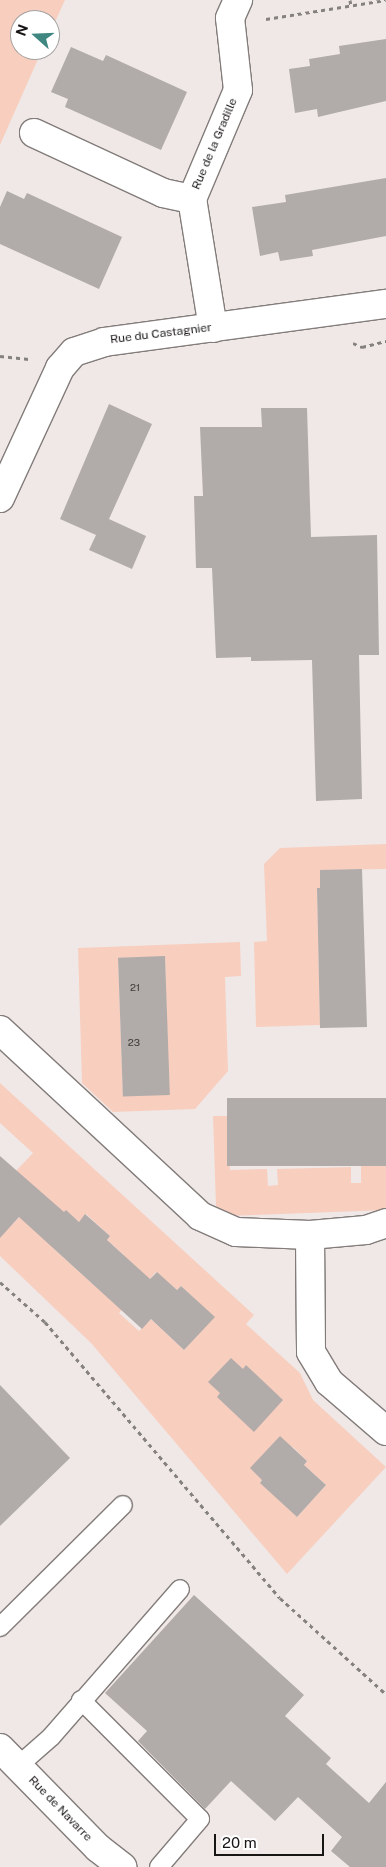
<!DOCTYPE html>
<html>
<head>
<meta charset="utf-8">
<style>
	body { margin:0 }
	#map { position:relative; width:386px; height:1867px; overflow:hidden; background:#efe8e6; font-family:"Public Sans",sans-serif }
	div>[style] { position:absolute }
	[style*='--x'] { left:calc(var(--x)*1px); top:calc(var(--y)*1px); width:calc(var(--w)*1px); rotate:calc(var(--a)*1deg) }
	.green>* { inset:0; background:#f8cebf }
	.building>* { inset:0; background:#b1aba9; transform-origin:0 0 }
	.path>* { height:3px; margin-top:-1.5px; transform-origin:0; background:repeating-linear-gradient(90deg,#85817f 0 4px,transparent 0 8px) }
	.roads { filter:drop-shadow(1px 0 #827c7a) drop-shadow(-1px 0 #827c7a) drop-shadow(0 1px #827c7a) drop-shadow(0 -1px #827c7a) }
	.service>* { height:18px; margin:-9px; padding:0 9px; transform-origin:9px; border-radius:9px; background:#fff }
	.minor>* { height:28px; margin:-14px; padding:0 14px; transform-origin:14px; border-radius:14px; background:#fff }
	span { translate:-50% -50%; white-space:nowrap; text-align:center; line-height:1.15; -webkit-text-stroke:4px #fff; paint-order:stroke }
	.number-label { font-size:10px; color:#3e3b3a }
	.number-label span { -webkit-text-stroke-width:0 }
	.street-label { font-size:12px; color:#181615 }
	.north { position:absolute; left:10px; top:10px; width:50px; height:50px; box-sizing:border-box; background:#fff; border:1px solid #a3a2a1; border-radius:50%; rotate:290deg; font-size:14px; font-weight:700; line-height:20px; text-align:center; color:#181615 }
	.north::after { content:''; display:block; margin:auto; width:18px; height:22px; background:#408781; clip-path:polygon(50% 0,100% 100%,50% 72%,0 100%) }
	.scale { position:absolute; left:214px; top:1834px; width:110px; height:22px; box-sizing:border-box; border:2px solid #181615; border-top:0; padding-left:6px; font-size:15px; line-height:18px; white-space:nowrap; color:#181615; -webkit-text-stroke:4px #fff; paint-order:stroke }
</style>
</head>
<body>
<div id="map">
	<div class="green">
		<i style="clip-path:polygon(0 0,65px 0,50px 33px,50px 20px,20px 20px,20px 50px,42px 50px,0 145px)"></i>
		<i style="clip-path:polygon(386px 844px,386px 869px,320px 870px,320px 888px,317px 888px,320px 1025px,256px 1027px,254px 942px,267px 941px,264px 864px,280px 848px)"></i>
		<i style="clip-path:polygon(evenodd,240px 942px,241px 976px,225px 977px,228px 1071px,195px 1109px,113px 1112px,82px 1083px,78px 948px,240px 942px,165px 957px,169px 1094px,123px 1096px,118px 958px,165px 957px)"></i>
		<i style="clip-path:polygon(evenodd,0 1083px,254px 1315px,246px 1324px,300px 1373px,313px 1400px,386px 1467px,287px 1574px,91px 1343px,0 1256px,0 1215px,12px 1225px,42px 1193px,15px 1172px,33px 1153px,0 1123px,0 1083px,66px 1211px,79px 1222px,86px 1214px,110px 1236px,107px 1240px,124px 1255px,95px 1286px,54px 1249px,66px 1211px,0 1083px,156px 1272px,177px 1290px,181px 1286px,214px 1317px,184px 1350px,151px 1319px,139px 1331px,119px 1313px,156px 1272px,0 1083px,293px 1447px,307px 1461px,304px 1465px,326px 1485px,297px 1517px,260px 1482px,293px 1447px)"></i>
		<i style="clip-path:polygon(213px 1116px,228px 1116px,230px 1170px,267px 1169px,268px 1186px,278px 1185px,277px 1169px,351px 1167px,351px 1183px,361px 1183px,361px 1166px,386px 1166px,386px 1210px,227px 1216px,216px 1206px)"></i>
	</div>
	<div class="building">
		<i style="clip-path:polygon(386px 39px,386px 101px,318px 117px,317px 109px,295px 113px,289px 69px,310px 66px,309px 59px,340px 54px,339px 46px)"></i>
		<i style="clip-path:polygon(71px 47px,103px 61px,106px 55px,187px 92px,161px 150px,65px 107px,68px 99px,51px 92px)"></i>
		<i style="clip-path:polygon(386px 178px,386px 236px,312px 250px,313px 256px,280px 261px,278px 252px,260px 256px,252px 207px,286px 202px,285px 195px)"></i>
		<i style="clip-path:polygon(7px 191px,24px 199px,27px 193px,122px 237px,99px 289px,0 244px,0 207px)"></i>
		<i style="clip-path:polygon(109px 404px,152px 424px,109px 519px,146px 536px,132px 569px,89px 550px,96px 535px,60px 519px)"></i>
		<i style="clip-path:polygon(261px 408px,307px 408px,311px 537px,377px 535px,379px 655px,359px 655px,362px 799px,316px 801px,312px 660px,251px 661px,251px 657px,216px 658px,212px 568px,196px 568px,194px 496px,203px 496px,200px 427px,262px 427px)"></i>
		<i style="clip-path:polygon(362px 869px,367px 1027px,320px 1028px,317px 888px,320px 888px,320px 870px)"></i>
		<i style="left:165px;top:956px;width:139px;height:47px;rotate:88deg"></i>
		<i style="left:386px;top:1098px;width:68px;height:159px;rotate:90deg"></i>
		<i style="clip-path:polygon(0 1156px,64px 1212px,66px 1210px,79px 1222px,85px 1214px,110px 1236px,107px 1240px,150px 1279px,157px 1272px,177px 1290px,181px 1286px,215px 1317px,184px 1350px,151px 1319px,142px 1329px,19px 1217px,0 1238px)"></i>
		<i style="clip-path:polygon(231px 1358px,243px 1369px,246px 1365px,283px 1400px,254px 1432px,217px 1397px,220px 1393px,208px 1382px)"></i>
		<i style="clip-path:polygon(0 1385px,70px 1458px,0 1526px)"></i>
		<i style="clip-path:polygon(280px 1436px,307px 1461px,304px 1465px,326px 1485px,297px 1517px,260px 1483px,262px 1480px,250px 1468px)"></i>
		<i style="clip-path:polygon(194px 1595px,304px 1695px,285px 1716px,331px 1758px,326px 1764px,369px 1803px,386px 1782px,386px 1867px,350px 1867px,331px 1851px,342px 1837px,298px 1797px,275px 1821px,231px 1781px,205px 1809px,138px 1741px,147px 1731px,105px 1693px)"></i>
	</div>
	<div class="path">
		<i style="--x:350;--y:0;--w:6;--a:81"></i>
		<i style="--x:266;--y:19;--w:121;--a:-9"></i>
		<i style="--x:353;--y:343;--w:10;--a:24"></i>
		<i style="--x:362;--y:347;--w:25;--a:-14"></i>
		<i style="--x:0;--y:356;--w:29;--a:6"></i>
		<i style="--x:0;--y:1282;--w:60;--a:41.6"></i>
		<i style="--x:45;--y:1322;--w:362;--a:49.6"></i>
		<i style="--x:280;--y:1598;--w:143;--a:42.2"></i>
	</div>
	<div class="roads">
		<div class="service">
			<i style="--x:0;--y:1627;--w:173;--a:-44.8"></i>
			<i style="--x:81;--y:1700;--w:168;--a:45"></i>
			<i style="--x:200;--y:1819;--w:63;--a:130.5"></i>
			<i style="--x:18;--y:1766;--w:44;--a:-41.3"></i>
			<i style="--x:51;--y:1737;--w:196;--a:-48.9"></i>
		</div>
		<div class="minor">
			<i style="--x:34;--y:133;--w:142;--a:24.9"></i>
			<i style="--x:163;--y:193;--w:30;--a:12"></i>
			<i style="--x:213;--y:328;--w:131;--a:-99.2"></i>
			<i style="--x:192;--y:199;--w:118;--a:-67.1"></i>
			<i style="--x:238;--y:90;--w:72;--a:-96.3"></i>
			<i style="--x:230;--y:18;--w:20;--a:-66"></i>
			<i style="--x:0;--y:498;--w:143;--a:-65.2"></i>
			<i style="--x:60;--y:368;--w:21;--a:-49"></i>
			<i style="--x:74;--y:352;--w:32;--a:-18"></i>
			<i style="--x:104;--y:342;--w:285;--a:-7.7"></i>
			<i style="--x:0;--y:1030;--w:273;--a:42.9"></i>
			<i style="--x:200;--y:1216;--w:39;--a:24"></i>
			<i style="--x:236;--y:1232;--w:74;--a:2.3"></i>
			<i style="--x:310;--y:1235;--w:56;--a:-5.1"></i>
			<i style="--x:366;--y:1230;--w:21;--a:-19"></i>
			<i style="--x:310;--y:1235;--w:117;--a:89.5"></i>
			<i style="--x:311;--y:1352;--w:35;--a:59"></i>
			<i style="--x:329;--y:1382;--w:75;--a:40.7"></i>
			<i style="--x:0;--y:1748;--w:140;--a:45.6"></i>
			<i style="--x:98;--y:1848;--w:31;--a:38"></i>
		</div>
	</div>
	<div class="number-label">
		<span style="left:135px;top:988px">21</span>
		<span style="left:134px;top:1043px">23</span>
	</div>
	<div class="street-label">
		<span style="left:215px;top:144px;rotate:-67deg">Rue de la Gradille</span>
		<span style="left:161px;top:334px;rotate:-7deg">Rue du Castagnier</span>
		<span style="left:60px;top:1809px;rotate:46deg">Rue de Navarre</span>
	</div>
	<div class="north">N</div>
	<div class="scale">20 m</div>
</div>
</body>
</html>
